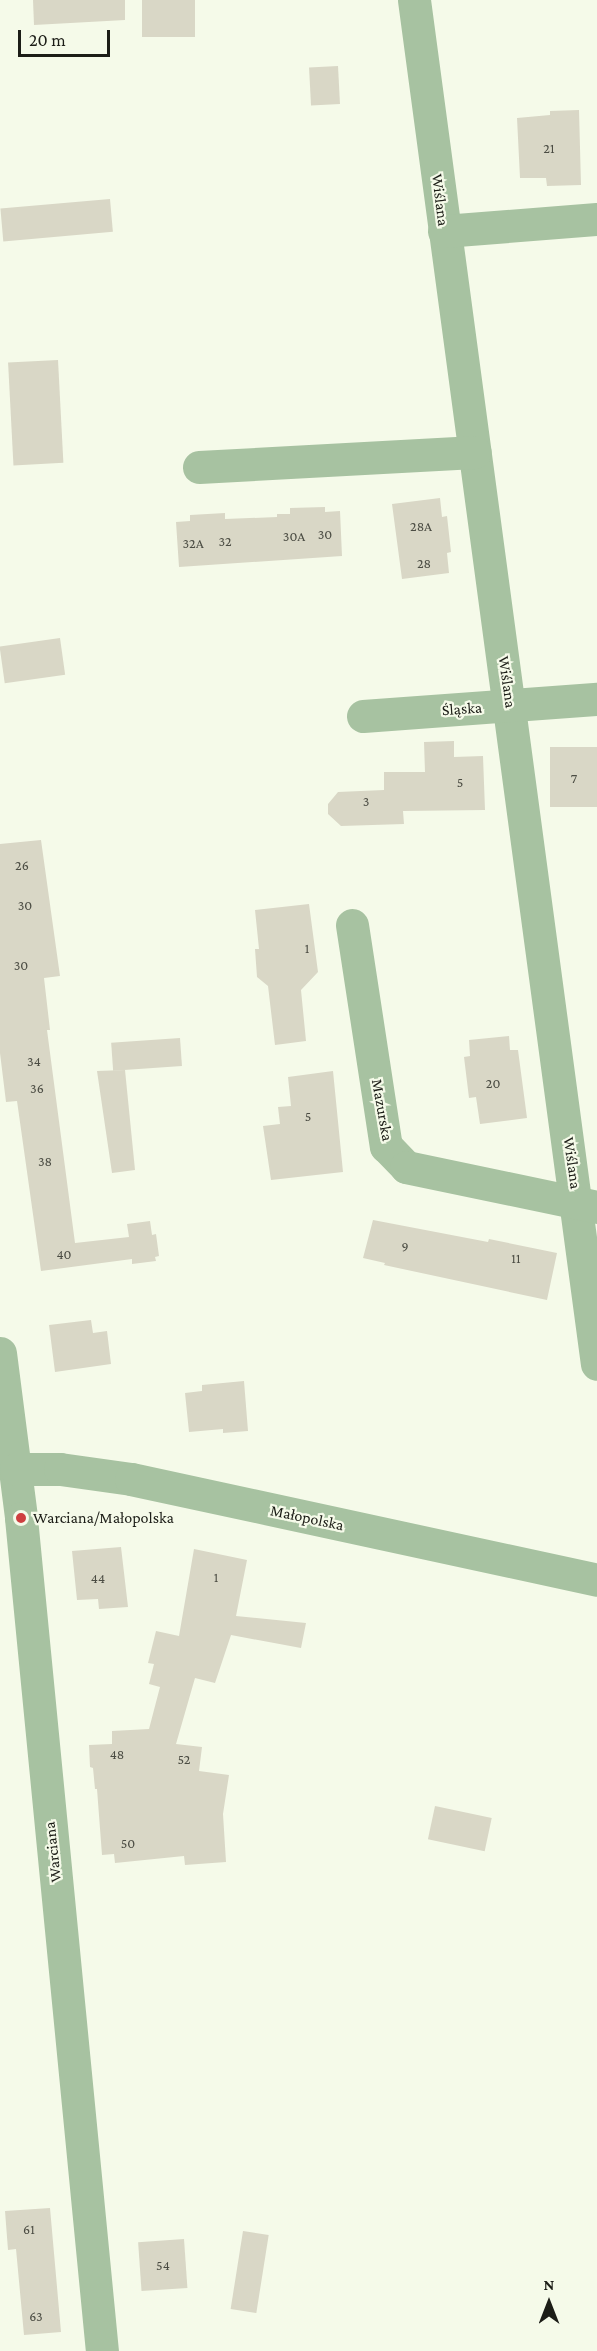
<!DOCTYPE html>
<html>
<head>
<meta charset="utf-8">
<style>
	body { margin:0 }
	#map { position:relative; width:597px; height:2351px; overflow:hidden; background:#f5fae9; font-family:"Crimson Pro",serif }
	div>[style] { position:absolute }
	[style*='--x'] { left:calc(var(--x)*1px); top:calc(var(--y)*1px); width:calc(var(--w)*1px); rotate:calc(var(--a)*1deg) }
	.building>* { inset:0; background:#d9d7c6; transform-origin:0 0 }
	.minor>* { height:33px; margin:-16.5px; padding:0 16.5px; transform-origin:16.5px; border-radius:16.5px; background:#a7c2a1 }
	.dots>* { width:16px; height:16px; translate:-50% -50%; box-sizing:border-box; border:3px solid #f5fae9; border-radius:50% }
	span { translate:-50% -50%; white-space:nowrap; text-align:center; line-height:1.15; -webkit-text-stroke:4.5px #f5fae9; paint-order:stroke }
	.number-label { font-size:14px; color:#4b4c43 }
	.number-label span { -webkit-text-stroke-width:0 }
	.street-label { font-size:16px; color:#1c1d17 }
	.poi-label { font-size:16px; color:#1c1d17 }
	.left { translate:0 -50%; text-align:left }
	.north { position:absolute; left:519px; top:2273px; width:60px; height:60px; -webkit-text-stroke:4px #f5fae9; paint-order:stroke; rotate:0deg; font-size:16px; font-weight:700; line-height:24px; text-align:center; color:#1c1d17 }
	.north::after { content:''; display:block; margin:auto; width:21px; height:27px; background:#1c1d17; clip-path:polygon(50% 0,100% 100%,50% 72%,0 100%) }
	.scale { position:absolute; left:18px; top:30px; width:92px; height:27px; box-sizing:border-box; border:3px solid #1c1d17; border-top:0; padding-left:8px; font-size:18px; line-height:21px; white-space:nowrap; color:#1c1d17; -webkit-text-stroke:4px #f5fae9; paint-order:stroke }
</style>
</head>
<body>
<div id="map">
	<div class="building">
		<i style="clip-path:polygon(33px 0,125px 0,125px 20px,34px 25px)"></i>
		<i style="left:142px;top:0;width:53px;height:37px"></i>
		<i style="left:338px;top:66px;width:38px;height:29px;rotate:87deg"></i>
		<i style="clip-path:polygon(579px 110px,581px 185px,547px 186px,546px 178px,520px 178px,517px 118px,550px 115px,550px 111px)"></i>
		<i style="left:110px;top:199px;width:33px;height:110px;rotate:85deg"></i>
		<i style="left:58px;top:360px;width:103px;height:50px;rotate:87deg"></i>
		<i style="clip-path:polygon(440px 498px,442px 517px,447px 516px,451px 552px,447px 553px,449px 573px,402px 579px,392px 504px)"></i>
		<i style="clip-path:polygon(325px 507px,325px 512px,340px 511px,342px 556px,179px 567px,176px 522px,190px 521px,190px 515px,225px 513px,225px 519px,277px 517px,277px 514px,290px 514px,290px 508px)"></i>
		<i style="left:60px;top:638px;width:37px;height:61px;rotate:82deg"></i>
		<i style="clip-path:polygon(454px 741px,454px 757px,483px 756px,485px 810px,403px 811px,404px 824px,341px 826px,328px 814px,328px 804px,338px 792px,384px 790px,384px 772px,425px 772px,424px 742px)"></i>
		<i style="left:597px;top:747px;width:60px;height:47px;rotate:90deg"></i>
		<i style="clip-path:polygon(41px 840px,60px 976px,44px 978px,50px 1030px,47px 1030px,75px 1243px,129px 1237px,127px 1224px,150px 1221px,152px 1235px,156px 1234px,159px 1256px,155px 1257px,156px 1261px,132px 1264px,132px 1259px,41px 1271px,17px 1101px,6px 1102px,0 1053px,0 844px)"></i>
		<i style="clip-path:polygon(309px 904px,318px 972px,301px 990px,306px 1041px,275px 1045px,268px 986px,257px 977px,255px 949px,259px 949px,255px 910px)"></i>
		<i style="clip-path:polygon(509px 1036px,510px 1050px,518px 1050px,527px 1118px,480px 1124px,476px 1097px,469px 1098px,464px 1057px,470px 1056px,469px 1040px)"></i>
		<i style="left:180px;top:1038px;width:28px;height:69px;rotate:86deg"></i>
		<i style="clip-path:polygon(125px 1070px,135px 1170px,112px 1173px,97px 1071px)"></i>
		<i style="clip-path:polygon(333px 1071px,343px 1172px,271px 1180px,263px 1126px,280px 1124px,278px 1107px,291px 1106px,288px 1077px)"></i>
		<i style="clip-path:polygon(373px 1220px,488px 1242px,489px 1239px,557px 1253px,547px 1300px,384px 1265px,385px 1263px,363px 1258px)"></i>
		<i style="clip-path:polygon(91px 1320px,93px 1333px,107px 1331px,111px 1364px,55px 1372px,49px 1325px)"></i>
		<i style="clip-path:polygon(244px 1381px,248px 1431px,223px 1433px,223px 1429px,189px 1432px,185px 1393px,202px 1391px,202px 1385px)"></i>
		<i style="clip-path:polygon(121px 1547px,128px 1607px,99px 1609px,98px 1599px,77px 1600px,72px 1551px)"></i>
		<i style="clip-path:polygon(194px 1549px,247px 1560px,236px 1616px,306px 1623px,301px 1648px,231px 1635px,215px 1683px,195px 1678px,176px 1744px,202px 1747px,199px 1771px,229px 1775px,223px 1814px,226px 1862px,185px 1865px,184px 1856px,115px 1863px,114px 1854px,102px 1855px,97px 1789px,95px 1789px,93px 1768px,90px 1767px,89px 1745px,112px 1744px,112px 1731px,149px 1729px,160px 1687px,149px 1684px,154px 1664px,148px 1663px,156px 1631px,179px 1636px)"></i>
		<i style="left:435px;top:1806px;width:58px;height:34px;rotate:12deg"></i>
		<i style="clip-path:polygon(50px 2208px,61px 2332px,24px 2335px,16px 2249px,8px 2250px,5px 2211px)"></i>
		<i style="left:243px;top:2231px;width:26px;height:79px;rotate:9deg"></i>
		<i style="left:184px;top:2239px;width:49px;height:46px;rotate:86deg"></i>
	</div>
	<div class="minor">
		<i style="--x:414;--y:0;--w:1376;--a:82.36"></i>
		<i style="--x:444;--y:231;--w:153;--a:-4.5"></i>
		<i style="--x:199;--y:467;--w:276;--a:-3.1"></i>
		<i style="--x:363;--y:716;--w:235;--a:-4.2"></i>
		<i style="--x:352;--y:925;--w:224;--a:81.3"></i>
		<i style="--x:386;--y:1146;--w:29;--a:46"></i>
		<i style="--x:406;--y:1167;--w:195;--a:11.8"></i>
		<i style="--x:0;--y:1353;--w:166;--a:82.7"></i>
		<i style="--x:21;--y:1518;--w:837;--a:84.45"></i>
		<i style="--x:16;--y:1469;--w:44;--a:0"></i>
		<i style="--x:60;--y:1469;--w:72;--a:8"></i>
		<i style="--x:131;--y:1479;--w:477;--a:12.2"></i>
	</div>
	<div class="dots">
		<i style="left:21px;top:1518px;background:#ce3f40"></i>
	</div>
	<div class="number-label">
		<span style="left:549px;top:148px">21</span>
		<span style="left:421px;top:526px">28A</span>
		<span style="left:325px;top:534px">30</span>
		<span style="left:294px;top:536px">30A</span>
		<span style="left:225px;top:541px">32</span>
		<span style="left:193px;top:543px">32A</span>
		<span style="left:424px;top:563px">28</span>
		<span style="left:574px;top:778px">7</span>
		<span style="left:460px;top:782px">5</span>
		<span style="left:366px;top:801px">3</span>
		<span style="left:22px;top:865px">26</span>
		<span style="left:25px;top:905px">30</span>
		<span style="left:307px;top:948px">1</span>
		<span style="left:21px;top:965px">30</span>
		<span style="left:34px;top:1061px">34</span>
		<span style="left:493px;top:1083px">20</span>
		<span style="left:37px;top:1088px">36</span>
		<span style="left:308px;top:1116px">5</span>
		<span style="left:45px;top:1161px">38</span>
		<span style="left:405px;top:1246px">9</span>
		<span style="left:64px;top:1254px">40</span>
		<span style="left:516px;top:1258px">11</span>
		<span style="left:216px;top:1577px">1</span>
		<span style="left:98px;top:1578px">44</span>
		<span style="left:117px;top:1754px">48</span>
		<span style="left:184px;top:1759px">52</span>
		<span style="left:128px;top:1843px">50</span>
		<span style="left:29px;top:2229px">61</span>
		<span style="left:163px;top:2265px">54</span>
		<span style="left:36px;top:2316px">63</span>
	</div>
	<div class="street-label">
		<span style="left:440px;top:200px;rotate:83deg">Wiślana</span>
		<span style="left:507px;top:682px;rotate:82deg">Wiślana</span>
		<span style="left:462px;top:709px;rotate:-4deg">Śląska</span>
		<span style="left:382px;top:1110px;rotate:80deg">Mazurska</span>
		<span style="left:572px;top:1163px;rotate:82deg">Wiślana</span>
		<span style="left:307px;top:1518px;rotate:12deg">Małopolska</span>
		<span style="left:53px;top:1852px;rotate:-96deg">Warciana</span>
	</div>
	<div class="poi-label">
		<span class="left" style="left:33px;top:1518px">Warciana/Małopolska</span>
	</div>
	<div class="north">N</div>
	<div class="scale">20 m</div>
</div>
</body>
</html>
